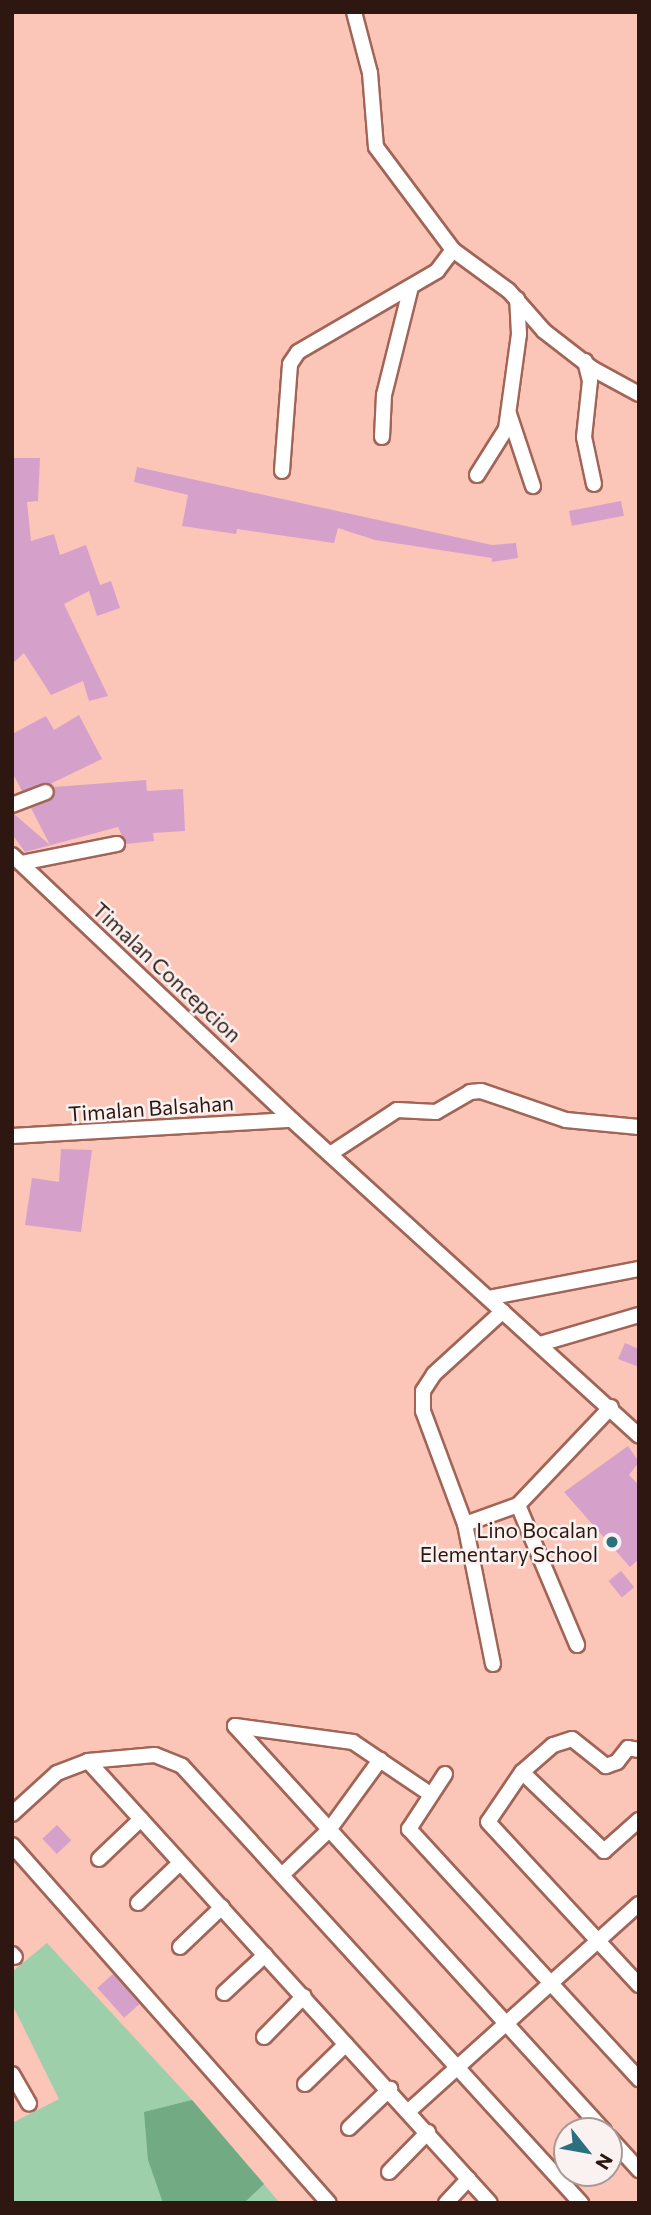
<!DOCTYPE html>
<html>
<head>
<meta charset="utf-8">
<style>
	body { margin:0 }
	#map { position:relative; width:651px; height:2215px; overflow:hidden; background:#fbc5b8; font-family:Commissioner,sans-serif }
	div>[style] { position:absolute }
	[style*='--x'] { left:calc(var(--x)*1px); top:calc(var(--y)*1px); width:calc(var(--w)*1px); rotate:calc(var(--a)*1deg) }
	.green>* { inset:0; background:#9dcfab }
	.forest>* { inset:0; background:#72ab83 }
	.building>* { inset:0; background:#d5a1cb; transform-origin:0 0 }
	.roads { filter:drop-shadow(2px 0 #a16557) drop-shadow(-2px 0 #a16557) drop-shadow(0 2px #a16557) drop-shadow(0 -2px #a16557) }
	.minor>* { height:14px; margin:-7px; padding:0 7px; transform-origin:7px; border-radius:7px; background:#fff }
	.dots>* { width:19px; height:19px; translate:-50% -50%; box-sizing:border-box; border:4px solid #faf2f1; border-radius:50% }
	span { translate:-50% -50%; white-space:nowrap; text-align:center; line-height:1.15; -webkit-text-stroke:5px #faf2f1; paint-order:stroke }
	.street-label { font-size:21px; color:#2f1711 }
	.poi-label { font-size:21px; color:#2f1711 }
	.right { translate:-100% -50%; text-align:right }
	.frame { position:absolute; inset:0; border:14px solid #2f1711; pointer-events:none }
	.north { position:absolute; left:553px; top:2117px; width:70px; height:70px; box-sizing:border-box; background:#faf2f1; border:2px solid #a99a97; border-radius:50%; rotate:121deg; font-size:19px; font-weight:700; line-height:28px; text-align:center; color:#2f1711 }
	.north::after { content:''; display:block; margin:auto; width:24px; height:32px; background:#2a707e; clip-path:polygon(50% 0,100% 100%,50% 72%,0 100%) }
</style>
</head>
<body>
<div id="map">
	<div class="green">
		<i style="clip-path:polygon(47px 1943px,192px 2100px,280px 2203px,12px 2203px,12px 2123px,59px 2099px,12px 2004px,12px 1972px)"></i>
	</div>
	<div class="forest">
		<i style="clip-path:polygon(192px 2100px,264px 2184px,244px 2203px,163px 2203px,148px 2160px,144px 2112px)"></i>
	</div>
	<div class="building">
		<i style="clip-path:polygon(12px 458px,40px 458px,38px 501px,27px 502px,31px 541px,54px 534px,60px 555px,86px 545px,100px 585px,111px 581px,120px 608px,97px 616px,89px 591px,64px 604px,108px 696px,89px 701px,83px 681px,51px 695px,24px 653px,12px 664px)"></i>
		<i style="clip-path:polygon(137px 467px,492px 545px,516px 543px,518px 558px,492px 562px,492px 558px,375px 540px,338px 528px,334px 543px,237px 529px,236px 534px,182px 526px,188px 495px,134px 482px)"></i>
		<i style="left:621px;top:501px;width:15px;height:53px;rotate:79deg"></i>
		<i style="clip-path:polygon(79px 715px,102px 759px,50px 784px,22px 791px,12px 772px,12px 734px,46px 716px,54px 730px)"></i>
		<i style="clip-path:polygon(146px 780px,147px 791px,183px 789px,185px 831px,153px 833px,154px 841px,126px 844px,118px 827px,25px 852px,12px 834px,14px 814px,50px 845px,31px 808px,53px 799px,54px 787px)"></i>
		<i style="clip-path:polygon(61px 1149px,92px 1150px,81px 1232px,25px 1225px,32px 1178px,59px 1182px)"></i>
		<i style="clip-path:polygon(625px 1343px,639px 1349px,639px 1367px,618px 1359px)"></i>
		<i style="clip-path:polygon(628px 1446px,639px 1462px,629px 1475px,639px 1485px,639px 1559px,630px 1567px,564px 1492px)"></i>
		<i style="left:621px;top:1571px;width:21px;height:16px;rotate:51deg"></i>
		<i style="left:57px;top:1825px;width:21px;height:20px;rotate:47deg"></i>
		<i style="left:113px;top:1974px;width:40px;height:21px;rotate:48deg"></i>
	</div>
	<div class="roads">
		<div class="minor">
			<i style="--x:354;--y:12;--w:63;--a:75.3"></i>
			<i style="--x:370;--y:73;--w:74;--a:85.4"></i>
			<i style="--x:376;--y:147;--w:129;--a:53.2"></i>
			<i style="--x:453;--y:250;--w:69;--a:36.2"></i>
			<i style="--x:509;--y:291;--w:53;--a:48.8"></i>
			<i style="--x:544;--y:331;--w:62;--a:37.8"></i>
			<i style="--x:593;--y:369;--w:52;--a:28.5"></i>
			<i style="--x:585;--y:361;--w:21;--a:76"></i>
			<i style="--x:590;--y:381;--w:56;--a:96.1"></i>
			<i style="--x:584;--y:437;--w:48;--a:78"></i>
			<i style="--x:509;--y:414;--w:76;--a:71.6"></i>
			<i style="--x:382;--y:437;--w:42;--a:-87.3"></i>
			<i style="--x:384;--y:395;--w:111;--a:-76"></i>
			<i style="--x:282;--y:471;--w:107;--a:-85.7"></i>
			<i style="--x:290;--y:364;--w:14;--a:-56"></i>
			<i style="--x:298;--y:352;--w:161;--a:-30.2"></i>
			<i style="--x:437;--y:271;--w:26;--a:-53"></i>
			<i style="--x:477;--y:475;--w:54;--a:-57.8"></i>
			<i style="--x:506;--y:429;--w:96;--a:-82.2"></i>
			<i style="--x:519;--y:334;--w:35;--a:-93"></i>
			<i style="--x:12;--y:805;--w:36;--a:-21"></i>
			<i style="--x:12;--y:855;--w:386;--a:43.4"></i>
			<i style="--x:292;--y:1120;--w:469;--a:42.3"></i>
			<i style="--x:21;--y:863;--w:98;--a:-11.2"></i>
			<i style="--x:12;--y:1136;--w:280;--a:-3.3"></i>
			<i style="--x:330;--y:1154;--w:80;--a:-33.3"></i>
			<i style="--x:397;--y:1110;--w:39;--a:3"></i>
			<i style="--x:436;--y:1112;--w:39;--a:-30"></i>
			<i style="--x:470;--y:1092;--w:11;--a:-5"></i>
			<i style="--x:481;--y:1091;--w:90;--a:18.8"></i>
			<i style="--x:566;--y:1120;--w:73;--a:5.5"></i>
			<i style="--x:488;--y:1298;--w:154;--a:-10.9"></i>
			<i style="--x:540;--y:1344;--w:103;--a:-16.3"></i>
			<i style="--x:518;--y:1505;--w:152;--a:67.1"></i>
			<i style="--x:465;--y:1524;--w:56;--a:-19.7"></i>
			<i style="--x:518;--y:1505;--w:135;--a:-46.5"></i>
			<i style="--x:493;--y:1664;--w:143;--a:-101.3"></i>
			<i style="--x:465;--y:1524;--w:121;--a:-110.4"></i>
			<i style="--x:423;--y:1411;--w:20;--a:-90"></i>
			<i style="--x:423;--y:1391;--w:20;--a:-57"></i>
			<i style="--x:434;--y:1374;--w:93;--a:-42.4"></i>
			<i style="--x:235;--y:1726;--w:548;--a:47.66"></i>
			<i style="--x:235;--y:1726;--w:119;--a:7.7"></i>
			<i style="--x:353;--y:1742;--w:93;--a:34"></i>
			<i style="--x:639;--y:1750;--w:11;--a:-170"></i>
			<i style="--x:628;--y:1748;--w:18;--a:128"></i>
			<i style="--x:617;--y:1762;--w:12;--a:160"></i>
			<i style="--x:606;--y:1766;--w:43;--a:-141.5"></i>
			<i style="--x:572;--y:1739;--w:20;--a:162"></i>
			<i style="--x:553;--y:1745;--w:41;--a:138.9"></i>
			<i style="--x:522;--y:1772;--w:60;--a:124.2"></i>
			<i style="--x:488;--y:1822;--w:222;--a:47.2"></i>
			<i style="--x:88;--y:1761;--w:597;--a:47.71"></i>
			<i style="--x:522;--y:1772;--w:114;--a:43.9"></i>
			<i style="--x:604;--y:1851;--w:47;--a:-41.5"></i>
			<i style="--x:445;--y:1774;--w:66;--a:123.2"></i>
			<i style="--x:409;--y:1829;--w:340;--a:47.4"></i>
			<i style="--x:12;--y:1814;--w:61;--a:-42.3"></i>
			<i style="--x:57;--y:1773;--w:33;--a:-21"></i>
			<i style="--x:88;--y:1761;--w:67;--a:-5.1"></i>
			<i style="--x:155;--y:1755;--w:29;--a:22"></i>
			<i style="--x:182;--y:1766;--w:592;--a:47.6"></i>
			<i style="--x:12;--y:1845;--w:478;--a:48.5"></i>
			<i style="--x:99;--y:1859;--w:58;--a:-43.6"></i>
			<i style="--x:284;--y:1873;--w:62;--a:-43.7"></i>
			<i style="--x:329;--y:1830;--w:87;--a:-53.9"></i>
			<i style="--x:138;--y:1903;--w:58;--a:-43.6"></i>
			<i style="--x:180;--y:1947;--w:58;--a:-43.6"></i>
			<i style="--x:12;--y:1954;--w:4;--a:45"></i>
			<i style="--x:224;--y:1993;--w:56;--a:-42.8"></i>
			<i style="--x:264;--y:2037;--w:57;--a:-45.7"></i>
			<i style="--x:12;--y:2074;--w:34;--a:60"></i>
			<i style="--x:305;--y:2084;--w:57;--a:-44.3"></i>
			<i style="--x:410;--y:2110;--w:308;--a:-42"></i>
			<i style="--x:349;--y:2128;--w:57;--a:-43.6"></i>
			<i style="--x:609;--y:2137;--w:45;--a:47.7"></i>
			<i style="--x:389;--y:2172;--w:56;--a:-45.7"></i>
			<i style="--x:446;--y:2203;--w:33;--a:-47"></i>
		</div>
	</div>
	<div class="dots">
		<i style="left:612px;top:1542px;background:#2a707e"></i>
	</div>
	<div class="street-label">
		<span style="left:167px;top:972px;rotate:43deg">Timalan Concepcion</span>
		<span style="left:151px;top:1108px;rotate:-4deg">Timalan Balsahan</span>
	</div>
	<div class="poi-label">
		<span class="right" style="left:598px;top:1542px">Lino Bocalan<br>Elementary School</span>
	</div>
	<div class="frame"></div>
	<div class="north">N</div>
</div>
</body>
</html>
